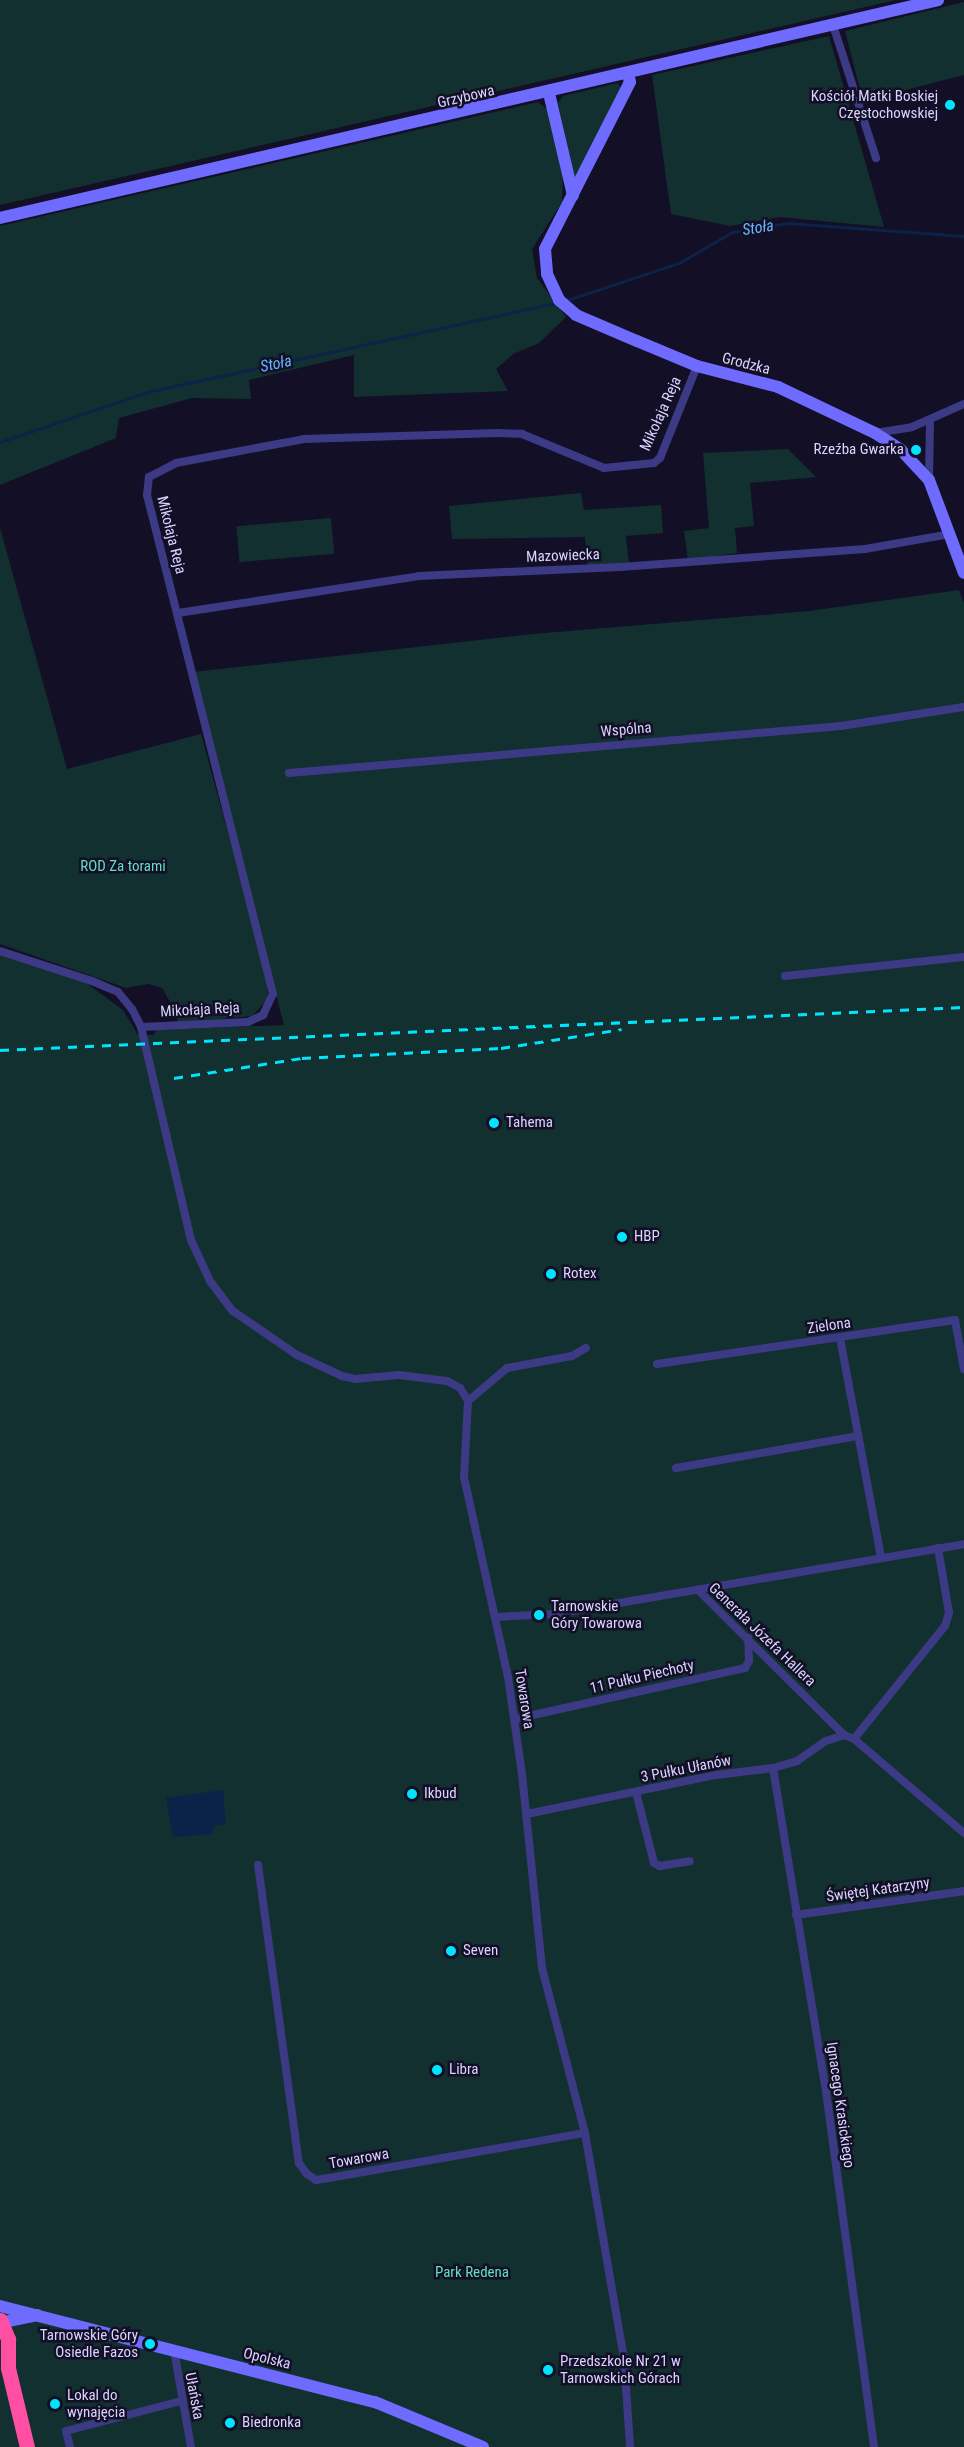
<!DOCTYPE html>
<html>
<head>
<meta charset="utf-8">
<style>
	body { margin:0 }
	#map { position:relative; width:964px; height:2447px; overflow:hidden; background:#130f26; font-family:"Roboto Condensed",sans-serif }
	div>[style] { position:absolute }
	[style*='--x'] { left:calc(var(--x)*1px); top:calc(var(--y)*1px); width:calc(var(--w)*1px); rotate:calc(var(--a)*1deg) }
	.green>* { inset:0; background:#12302f; transform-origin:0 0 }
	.water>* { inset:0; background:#0c2248 }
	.stream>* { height:3px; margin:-1.5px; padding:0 1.5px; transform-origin:1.5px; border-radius:1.5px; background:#0c2248 }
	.street>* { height:8px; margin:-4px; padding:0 4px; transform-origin:4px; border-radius:4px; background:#3d3a85 }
	.secondary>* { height:12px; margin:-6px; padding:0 6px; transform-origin:6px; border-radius:6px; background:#6f6bff }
	.highway>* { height:15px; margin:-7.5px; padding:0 7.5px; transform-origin:7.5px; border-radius:7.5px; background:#ff4fa3 }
	.rail>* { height:3px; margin-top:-1.5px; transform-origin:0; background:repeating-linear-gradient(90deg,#00e5ff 0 9px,transparent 0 17px) }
	.dots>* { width:16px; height:16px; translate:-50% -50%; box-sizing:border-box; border:3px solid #130f26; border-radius:50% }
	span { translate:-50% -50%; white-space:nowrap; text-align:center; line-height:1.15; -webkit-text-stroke:5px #130f26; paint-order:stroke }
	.poi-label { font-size:15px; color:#d9d4ff }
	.right { translate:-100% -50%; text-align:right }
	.left { translate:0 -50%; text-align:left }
	.street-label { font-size:15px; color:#d9d4ff }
	.park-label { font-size:15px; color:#5fe0c0 }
	.water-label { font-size:16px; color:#62b6ff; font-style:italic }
</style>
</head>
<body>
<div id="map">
	<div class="green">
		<i style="clip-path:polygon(0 0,896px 0,0 205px)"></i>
		<i style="clip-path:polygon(964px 2px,964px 75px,863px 101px,845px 31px)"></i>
		<i style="clip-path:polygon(829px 36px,884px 227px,780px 217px,730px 226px,671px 214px,652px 75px)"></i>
		<i style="clip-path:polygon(618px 83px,621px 88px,575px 179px,558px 103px,563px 96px)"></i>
		<i style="clip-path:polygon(538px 102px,547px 109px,563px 171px,562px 202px,532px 249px,537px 278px,566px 317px,539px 343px,513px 354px,496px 369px,508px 391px,354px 397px,354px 355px,249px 380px,251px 399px,192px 398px,119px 418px,116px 438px,0 485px,0 226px)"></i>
		<i style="clip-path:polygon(788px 449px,816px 477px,750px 483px,754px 526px,735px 528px,737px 553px,688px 560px,684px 531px,709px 528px,703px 453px)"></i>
		<i style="clip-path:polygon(581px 493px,584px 510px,661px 505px,663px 533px,626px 536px,629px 564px,588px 567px,585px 537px,452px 539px,449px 506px)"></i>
		<i style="left:331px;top:518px;width:36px;height:95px;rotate:85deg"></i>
		<i style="clip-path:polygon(0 528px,67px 769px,201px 734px,266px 973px,268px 999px,252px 1016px,178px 1023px,175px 1010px,162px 988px,148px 984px,126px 988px,0 944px)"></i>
		<i style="clip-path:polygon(959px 590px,964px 603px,964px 2447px,0 2447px,0 951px,78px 977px,123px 1010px,138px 1035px,153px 1035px,157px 1030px,284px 1025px,193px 672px,533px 634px,809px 611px)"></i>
	</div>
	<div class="water">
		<i style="clip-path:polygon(223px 1790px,226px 1824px,214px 1826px,213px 1834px,173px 1837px,166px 1798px)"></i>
	</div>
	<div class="stream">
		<i style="--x:567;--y:300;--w:118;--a:-18.3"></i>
		<i style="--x:679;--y:263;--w:61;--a:-30.3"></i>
		<i style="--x:732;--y:232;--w:57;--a:-9.1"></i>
		<i style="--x:788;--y:223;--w:176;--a:4.2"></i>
		<i style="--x:0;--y:442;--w:155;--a:-18.8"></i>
		<i style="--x:147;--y:392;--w:419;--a:-12.3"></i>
	</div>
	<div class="street">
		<i style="--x:833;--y:25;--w:140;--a:72.1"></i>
		<i style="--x:875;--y:433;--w:37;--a:-9"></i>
		<i style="--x:912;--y:427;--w:57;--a:-23.9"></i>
		<i style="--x:929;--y:479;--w:58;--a:-89"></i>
		<i style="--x:178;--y:613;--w:244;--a:-8.7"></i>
		<i style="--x:419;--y:576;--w:201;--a:-2.6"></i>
		<i style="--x:620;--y:567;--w:246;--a:-4.2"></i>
		<i style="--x:865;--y:549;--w:86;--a:-10"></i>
		<i style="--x:289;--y:773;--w:554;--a:-4.87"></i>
		<i style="--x:841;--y:726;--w:124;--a:-8.8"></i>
		<i style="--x:0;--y:951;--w:97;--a:18.1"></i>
		<i style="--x:92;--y:981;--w:28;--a:23"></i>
		<i style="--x:118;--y:992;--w:22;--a:51"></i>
		<i style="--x:132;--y:1009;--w:20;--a:63"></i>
		<i style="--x:141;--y:1027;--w:219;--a:76.8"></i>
		<i style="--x:191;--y:1240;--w:45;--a:65.1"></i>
		<i style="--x:210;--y:1281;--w:38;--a:53"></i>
		<i style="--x:233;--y:1311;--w:78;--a:34.5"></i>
		<i style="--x:297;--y:1355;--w:50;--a:25"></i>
		<i style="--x:342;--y:1376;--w:13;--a:13"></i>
		<i style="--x:355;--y:1379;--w:44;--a:-5.2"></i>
		<i style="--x:399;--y:1375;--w:48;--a:7.1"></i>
		<i style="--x:447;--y:1381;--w:15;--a:28"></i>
		<i style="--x:460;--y:1388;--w:15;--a:58"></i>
		<i style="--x:468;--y:1401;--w:76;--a:93"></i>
		<i style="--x:464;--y:1477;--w:205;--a:77.6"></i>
		<i style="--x:508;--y:1677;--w:98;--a:81.8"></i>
		<i style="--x:522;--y:1774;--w:195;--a:84.1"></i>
		<i style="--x:542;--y:1968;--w:171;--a:75.4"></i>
		<i style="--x:585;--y:2133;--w:228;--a:80.2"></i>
		<i style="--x:624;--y:2358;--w:89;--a:86.1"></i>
		<i style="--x:785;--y:976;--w:180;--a:-6.1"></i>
		<i style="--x:141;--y:1027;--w:107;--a:-2.7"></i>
		<i style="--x:248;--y:1022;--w:17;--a:-25"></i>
		<i style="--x:263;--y:1015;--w:23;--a:-65"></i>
		<i style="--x:273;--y:994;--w:515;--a:-104.17"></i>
		<i style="--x:147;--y:495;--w:18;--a:-84"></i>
		<i style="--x:149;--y:477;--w:30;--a:-27"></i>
		<i style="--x:176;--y:463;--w:130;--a:-10.6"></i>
		<i style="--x:304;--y:439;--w:193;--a:-1.8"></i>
		<i style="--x:497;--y:433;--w:25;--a:2"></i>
		<i style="--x:522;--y:434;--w:89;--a:22.5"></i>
		<i style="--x:604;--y:468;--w:50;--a:-5.7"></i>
		<i style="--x:654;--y:463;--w:8;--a:-40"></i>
		<i style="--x:660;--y:458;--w:99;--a:-68.1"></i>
		<i style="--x:840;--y:1338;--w:223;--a:79.4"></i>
		<i style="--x:657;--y:1364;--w:301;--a:-8.4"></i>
		<i style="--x:955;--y:1320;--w:50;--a:79.6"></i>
		<i style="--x:468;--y:1401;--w:51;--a:-40.2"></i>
		<i style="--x:507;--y:1368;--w:66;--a:-10.5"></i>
		<i style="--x:572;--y:1356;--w:16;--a:-30"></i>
		<i style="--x:676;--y:1468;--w:185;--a:-10"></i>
		<i style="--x:698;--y:1590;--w:206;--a:44.8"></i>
		<i style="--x:844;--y:1735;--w:11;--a:22"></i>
		<i style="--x:854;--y:1739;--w:145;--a:40.5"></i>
		<i style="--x:495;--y:1617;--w:60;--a:-2.9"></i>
		<i style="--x:555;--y:1614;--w:415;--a:-9.7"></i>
		<i style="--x:515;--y:1719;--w:236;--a:-12.5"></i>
		<i style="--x:745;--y:1668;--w:8;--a:-60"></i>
		<i style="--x:749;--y:1661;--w:23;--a:-92"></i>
		<i style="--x:854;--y:1739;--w:145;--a:-51.2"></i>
		<i style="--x:945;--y:1626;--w:14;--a:-73"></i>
		<i style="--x:949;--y:1613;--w:66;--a:-99.6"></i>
		<i style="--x:773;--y:1768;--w:320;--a:80.7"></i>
		<i style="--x:825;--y:2084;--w:366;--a:82.3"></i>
		<i style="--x:636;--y:1792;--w:73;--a:75.8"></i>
		<i style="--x:654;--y:1863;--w:7;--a:27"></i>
		<i style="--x:660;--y:1866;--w:30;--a:-9"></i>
		<i style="--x:527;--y:1814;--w:193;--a:-11.7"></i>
		<i style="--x:716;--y:1775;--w:57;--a:-7"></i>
		<i style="--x:773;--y:1768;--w:25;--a:-16"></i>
		<i style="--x:797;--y:1761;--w:35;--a:-35"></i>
		<i style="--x:826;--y:1741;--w:19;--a:-18"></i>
		<i style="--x:258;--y:1865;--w:301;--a:82.2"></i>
		<i style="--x:299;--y:2163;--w:14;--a:54"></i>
		<i style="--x:307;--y:2174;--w:11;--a:34"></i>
		<i style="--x:316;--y:2180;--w:13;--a:-9"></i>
		<i style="--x:329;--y:2178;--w:260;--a:-10"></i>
		<i style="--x:796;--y:1915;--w:170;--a:-8.1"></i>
		<i style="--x:174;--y:2350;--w:98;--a:80.1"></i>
		<i style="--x:70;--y:2447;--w:16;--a:-104"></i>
		<i style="--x:66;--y:2431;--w:119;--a:-14.6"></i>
	</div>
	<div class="secondary">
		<i style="--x:628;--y:74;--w:8;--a:76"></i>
		<i style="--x:630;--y:82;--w:187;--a:117"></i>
		<i style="--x:545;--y:249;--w:25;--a:85"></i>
		<i style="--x:547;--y:274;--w:29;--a:65"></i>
		<i style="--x:559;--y:300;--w:23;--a:41"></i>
		<i style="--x:576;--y:315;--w:66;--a:23.1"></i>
		<i style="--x:637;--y:341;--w:65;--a:22.6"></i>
		<i style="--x:697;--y:366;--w:84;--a:14.5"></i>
		<i style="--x:778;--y:387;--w:107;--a:25.4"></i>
		<i style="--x:875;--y:433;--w:31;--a:33"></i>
		<i style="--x:901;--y:450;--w:41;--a:47"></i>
		<i style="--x:929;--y:480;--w:99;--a:69.4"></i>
		<i style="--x:549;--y:93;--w:105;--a:76.8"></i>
		<i style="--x:0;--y:218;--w:963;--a:-13.08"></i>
		<i style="--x:0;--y:2306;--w:387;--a:14.4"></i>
		<i style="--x:375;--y:2402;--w:117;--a:22.6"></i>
		<i style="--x:0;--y:2323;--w:38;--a:-12"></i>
	</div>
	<div class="highway">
		<i style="--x:0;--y:2320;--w:21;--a:67"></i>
		<i style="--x:8;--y:2339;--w:29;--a:90"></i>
		<i style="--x:8;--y:2368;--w:81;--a:76.5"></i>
	</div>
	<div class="rail">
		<i style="--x:0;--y:1050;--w:965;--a:-2.55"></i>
		<i style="--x:174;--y:1078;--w:130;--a:-8.9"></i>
		<i style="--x:302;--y:1058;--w:199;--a:-2.9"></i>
		<i style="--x:501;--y:1048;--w:122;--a:-8.9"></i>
	</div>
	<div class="dots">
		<i style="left:950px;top:105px;background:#00e5ff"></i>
		<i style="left:916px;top:450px;background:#00e5ff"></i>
		<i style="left:494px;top:1123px;background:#00e5ff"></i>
		<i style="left:622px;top:1237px;background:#00e5ff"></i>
		<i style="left:551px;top:1274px;background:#00e5ff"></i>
		<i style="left:539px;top:1615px;background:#00e5ff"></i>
		<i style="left:412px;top:1794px;background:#00e5ff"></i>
		<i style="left:451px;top:1951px;background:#00e5ff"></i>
		<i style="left:437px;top:2070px;background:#00e5ff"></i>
		<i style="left:150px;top:2344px;background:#00e5ff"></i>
		<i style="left:548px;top:2370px;background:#00e5ff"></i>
		<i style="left:55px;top:2404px;background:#00e5ff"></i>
		<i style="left:230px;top:2423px;background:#00e5ff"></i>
	</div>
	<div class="poi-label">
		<span class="right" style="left:938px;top:105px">Kościół Matki Boskiej<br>Częstochowskiej</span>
		<span class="right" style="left:904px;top:450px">Rzeźba Gwarka</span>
		<span class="left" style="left:506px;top:1123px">Tahema</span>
		<span class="left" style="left:634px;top:1237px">HBP</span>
		<span class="left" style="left:563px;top:1274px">Rotex</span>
		<span class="left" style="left:551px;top:1615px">Tarnowskie<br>Góry Towarowa</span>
		<span class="left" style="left:424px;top:1794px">Ikbud</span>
		<span class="left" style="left:463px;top:1951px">Seven</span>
		<span class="left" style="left:449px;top:2070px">Libra</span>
		<span class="right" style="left:138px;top:2344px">Tarnowskie Góry<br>Osiedle Fazos</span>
		<span class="left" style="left:560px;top:2370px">Przedszkole Nr 21 w<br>Tarnowskich Górach</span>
		<span class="left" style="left:67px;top:2404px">Lokal do<br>wynajęcia</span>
		<span class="left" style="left:242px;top:2423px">Biedronka</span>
	</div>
	<div class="street-label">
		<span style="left:466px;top:97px;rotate:-13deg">Grzybowa</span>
		<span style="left:746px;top:364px;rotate:14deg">Grodzka</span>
		<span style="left:661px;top:414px;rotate:-66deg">Mikołaja Reja</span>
		<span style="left:171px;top:535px;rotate:76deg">Mikołaja Reja</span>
		<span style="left:563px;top:556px;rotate:-2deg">Mazowiecka</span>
		<span style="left:626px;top:730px;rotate:-5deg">Wspólna</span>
		<span style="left:200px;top:1010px;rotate:-3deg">Mikołaja Reja</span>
		<span style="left:829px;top:1326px;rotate:-8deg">Zielona</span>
		<span style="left:762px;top:1635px;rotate:44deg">Generała Józefa Hallera</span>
		<span style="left:642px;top:1677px;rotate:-13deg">11 Pułku Piechoty</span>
		<span style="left:524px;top:1699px;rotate:81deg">Towarowa</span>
		<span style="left:686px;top:1769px;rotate:-11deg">3 Pułku Ułanów</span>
		<span style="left:878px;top:1890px;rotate:-8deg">Świętej Katarzyny</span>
		<span style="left:840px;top:2105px;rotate:82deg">Ignacego Krasickiego</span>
		<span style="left:359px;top:2159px;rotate:-10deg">Towarowa</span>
		<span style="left:267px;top:2359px;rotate:14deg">Opolska</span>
		<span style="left:194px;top:2396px;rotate:79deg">Ułańska</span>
	</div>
	<div class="park-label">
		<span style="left:123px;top:867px">ROD Za torami</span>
		<span style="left:472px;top:2273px">Park Redena</span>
	</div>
	<div class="water-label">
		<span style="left:758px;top:228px;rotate:-9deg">Stoła</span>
		<span style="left:276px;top:364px;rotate:-12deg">Stoła</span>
	</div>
</div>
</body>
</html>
